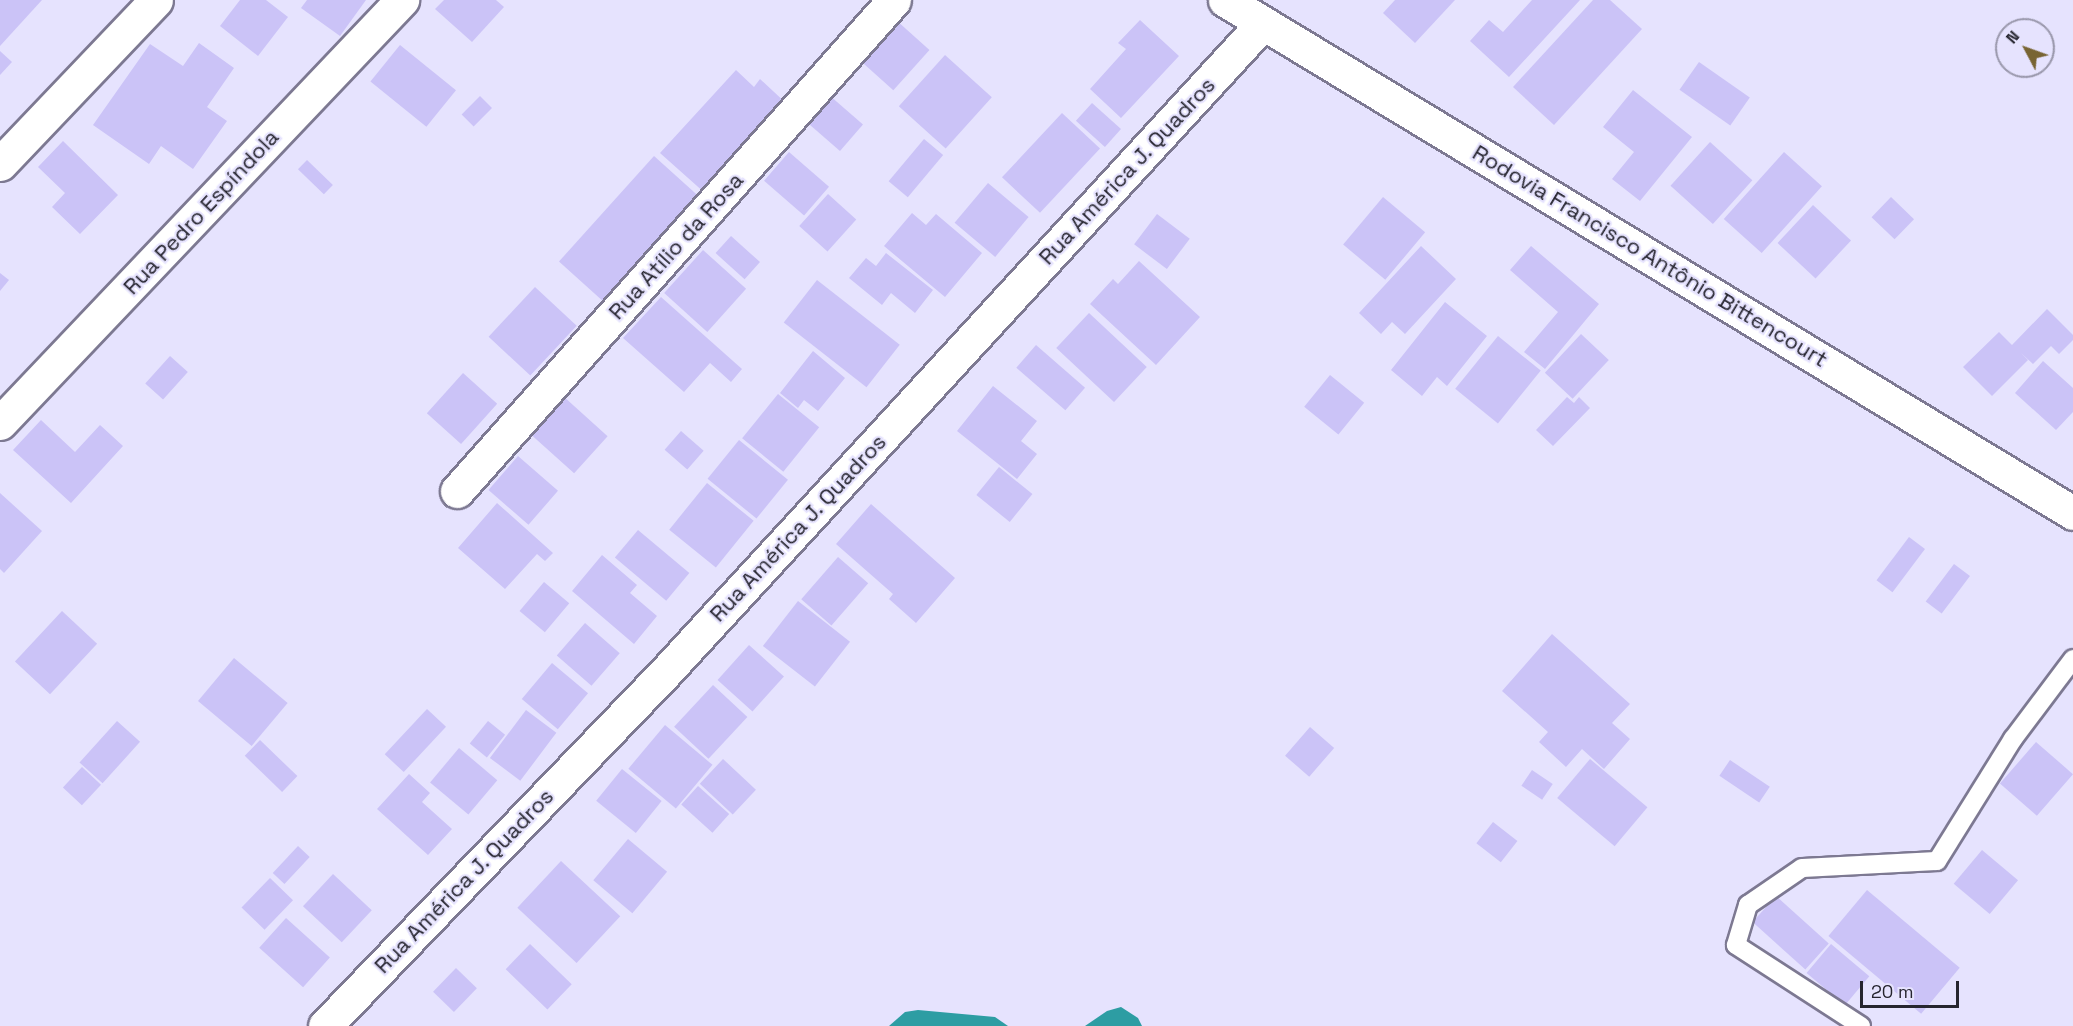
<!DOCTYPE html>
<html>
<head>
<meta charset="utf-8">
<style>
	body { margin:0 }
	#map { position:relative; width:2073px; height:1026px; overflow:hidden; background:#e6e3fe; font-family:"Space Grotesk",sans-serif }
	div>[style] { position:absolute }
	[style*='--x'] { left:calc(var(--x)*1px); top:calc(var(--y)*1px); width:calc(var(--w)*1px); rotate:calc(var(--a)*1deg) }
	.water>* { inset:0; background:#2d9da3 }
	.building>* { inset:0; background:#cbc3f7; transform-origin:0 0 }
	.roads { filter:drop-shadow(2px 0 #7d7992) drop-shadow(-2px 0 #7d7992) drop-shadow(0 2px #7d7992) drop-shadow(0 -2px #7d7992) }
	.service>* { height:18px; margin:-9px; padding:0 9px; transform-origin:9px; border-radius:9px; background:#fff }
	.minor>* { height:33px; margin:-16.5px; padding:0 16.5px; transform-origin:16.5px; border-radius:16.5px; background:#fff }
	.tertiary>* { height:33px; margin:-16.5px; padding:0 16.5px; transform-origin:16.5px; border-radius:16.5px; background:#fff }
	span { translate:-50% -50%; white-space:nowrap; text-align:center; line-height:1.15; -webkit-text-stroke:4.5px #e6e3fe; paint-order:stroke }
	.street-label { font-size:22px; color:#26252f }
	.north { position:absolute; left:1995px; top:18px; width:60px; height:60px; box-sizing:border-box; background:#e6e3fe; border:2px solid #9997ab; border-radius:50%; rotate:311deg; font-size:16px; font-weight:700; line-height:24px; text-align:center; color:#26252f }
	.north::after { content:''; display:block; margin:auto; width:21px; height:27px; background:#786433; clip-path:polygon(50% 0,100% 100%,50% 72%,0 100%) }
	.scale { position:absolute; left:1860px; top:981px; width:99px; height:27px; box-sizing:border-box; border:3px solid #26252f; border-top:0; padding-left:8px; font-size:18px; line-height:21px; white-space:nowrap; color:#26252f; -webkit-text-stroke:4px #e6e3fe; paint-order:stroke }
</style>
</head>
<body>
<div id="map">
	<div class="water">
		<i style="clip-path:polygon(1121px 1007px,1138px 1018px,1142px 1026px,1085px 1026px,1107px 1011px)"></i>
		<i style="clip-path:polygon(918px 1010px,995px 1017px,1008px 1026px,889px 1026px,905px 1012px)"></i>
	</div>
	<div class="building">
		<i style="clip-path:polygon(0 0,42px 0,0 46px)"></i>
		<i style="clip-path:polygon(240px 0,266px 0,288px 17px,258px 56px,220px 26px)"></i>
		<i style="clip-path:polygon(307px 0,366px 0,340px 36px,301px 8px)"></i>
		<i style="clip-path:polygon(444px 0,496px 0,504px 7px,472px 42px,435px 9px)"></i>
		<i style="clip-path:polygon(1395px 0,1455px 0,1415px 43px,1383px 13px)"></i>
		<i style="clip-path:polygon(1532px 0,1580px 0,1509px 77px,1470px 41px,1489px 20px,1503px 32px)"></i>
		<i style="clip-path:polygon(1593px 0,1610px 0,1642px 29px,1554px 125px,1513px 87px)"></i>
		<i style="left:896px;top:20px;width:45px;height:54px;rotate:42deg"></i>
		<i style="clip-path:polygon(1140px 20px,1179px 56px,1121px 118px,1090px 89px,1126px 49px,1118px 43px)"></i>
		<i style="clip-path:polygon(199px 43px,234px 68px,207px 107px,227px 121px,193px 169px,161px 146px,149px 164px,93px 125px,150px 44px,183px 66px)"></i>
		<i style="left:400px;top:45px;width:72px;height:47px;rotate:39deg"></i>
		<i style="clip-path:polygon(0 51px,12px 62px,0 75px)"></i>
		<i style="left:945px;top:55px;width:63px;height:69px;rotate:42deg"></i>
		<i style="left:1699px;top:62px;width:62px;height:34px;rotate:35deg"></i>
		<i style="clip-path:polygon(736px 70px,754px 87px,760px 79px,788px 105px,706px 194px,660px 153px)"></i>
		<i style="clip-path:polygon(1633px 90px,1692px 137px,1640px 201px,1612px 179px,1634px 152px,1603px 127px)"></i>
		<i style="left:829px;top:95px;width:45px;height:35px;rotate:41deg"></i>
		<i style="left:480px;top:96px;width:17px;height:26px;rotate:45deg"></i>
		<i style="left:1092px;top:103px;width:39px;height:24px;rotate:42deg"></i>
		<i style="left:1062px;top:113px;width:52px;height:88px;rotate:43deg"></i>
		<i style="left:924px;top:139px;width:25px;height:55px;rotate:40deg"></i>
		<i style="clip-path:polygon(63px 141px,118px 195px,80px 234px,52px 207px,65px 193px,38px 167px)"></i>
		<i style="left:1710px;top:142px;width:57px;height:59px;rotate:42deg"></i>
		<i style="left:789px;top:152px;width:53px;height:38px;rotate:41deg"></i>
		<i style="left:1784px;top:152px;width:51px;height:90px;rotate:42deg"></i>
		<i style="left:654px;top:156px;width:62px;height:142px;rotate:42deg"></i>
		<i style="left:307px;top:160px;width:36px;height:13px;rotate:44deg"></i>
		<i style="left:988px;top:183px;width:53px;height:52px;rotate:40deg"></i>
		<i style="left:828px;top:194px;width:38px;height:43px;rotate:42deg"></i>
		<i style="left:1383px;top:197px;width:55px;height:62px;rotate:40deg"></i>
		<i style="left:1891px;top:197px;width:32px;height:28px;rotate:44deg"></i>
		<i style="left:1813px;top:205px;width:52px;height:52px;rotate:43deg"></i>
		<i style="clip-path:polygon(912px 213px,926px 225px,936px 214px,982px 253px,945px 297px,884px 246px)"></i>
		<i style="left:1157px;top:214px;width:41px;height:38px;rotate:37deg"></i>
		<i style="left:731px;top:236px;width:39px;height:23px;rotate:42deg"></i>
		<i style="clip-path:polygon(1421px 246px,1456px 279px,1405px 334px,1392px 322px,1381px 334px,1359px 313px)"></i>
		<i style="clip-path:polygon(1531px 246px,1599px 304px,1545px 369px,1524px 352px,1558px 312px,1510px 270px)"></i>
		<i style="left:703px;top:250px;width:58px;height:58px;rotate:42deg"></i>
		<i style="clip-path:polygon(886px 253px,933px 290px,915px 313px,891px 293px,882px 305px,849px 278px,866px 258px,876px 266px)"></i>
		<i style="clip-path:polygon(1139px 261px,1200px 317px,1156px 365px,1090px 304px,1113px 279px,1118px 284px)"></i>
		<i style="clip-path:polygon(0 273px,9px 280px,0 291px)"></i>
		<i style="left:817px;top:280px;width:105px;height:54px;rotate:38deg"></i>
		<i style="left:535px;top:287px;width:57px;height:68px;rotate:43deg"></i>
		<i style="clip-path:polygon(661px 297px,742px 369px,731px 382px,710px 363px,684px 392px,623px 338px)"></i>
		<i style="clip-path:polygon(1445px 302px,1487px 336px,1447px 386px,1437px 377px,1422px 396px,1391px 370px)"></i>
		<i style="clip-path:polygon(2047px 309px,2073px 335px,2073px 340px,2059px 354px,2051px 346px,2033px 364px,2021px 353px,2028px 360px,1992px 396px,1963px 367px,1999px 332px,2012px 345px)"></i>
		<i style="left:1089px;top:313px;width:79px;height:48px;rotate:43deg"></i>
		<i style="left:1581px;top:334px;width:38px;height:53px;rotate:43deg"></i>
		<i style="left:1498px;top:336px;width:55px;height:68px;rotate:39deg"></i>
		<i style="left:1036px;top:345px;width:65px;height:30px;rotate:41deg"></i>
		<i style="clip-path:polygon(813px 351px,845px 378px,818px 411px,804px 400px,798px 408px,780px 393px)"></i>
		<i style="left:170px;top:356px;width:24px;height:37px;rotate:42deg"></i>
		<i style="clip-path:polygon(2043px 361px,2073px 388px,2073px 412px,2056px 430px,2015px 393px)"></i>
		<i style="left:463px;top:373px;width:46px;height:54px;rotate:42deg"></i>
		<i style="left:1330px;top:375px;width:44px;height:41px;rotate:39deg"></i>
		<i style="clip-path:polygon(993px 386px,1037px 421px,1021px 441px,1037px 454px,1017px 479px,957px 431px)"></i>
		<i style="left:778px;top:394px;width:53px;height:57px;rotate:39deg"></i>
		<i style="left:563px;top:396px;width:60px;height:50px;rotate:42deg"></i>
		<i style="clip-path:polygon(1567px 397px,1574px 403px,1579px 397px,1590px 408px,1553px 446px,1536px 430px)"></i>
		<i style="clip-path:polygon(41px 420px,75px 452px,100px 425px,123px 446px,71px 503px,13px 450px)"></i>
		<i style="left:681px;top:431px;width:30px;height:25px;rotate:41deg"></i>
		<i style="left:739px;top:440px;width:63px;height:50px;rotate:39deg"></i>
		<i style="left:518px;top:456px;width:53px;height:45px;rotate:41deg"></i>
		<i style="left:999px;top:467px;width:43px;height:36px;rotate:39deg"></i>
		<i style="left:707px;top:483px;width:60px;height:60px;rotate:39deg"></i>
		<i style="clip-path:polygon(0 493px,42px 531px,4px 573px,0 569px)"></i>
		<i style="clip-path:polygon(497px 503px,553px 553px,545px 561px,537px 554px,505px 589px,458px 548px)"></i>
		<i style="clip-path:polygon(871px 504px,955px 578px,916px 623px,889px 599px,893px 594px,836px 544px)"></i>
		<i style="left:638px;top:530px;width:67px;height:36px;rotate:40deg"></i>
		<i style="left:1909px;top:537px;width:20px;height:54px;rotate:37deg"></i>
		<i style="clip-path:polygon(602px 555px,637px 585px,630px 593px,657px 616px,634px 644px,572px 591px)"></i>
		<i style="left:838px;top:557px;width:40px;height:56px;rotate:41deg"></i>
		<i style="left:1954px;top:564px;width:20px;height:47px;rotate:37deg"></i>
		<i style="left:544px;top:582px;width:33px;height:38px;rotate:40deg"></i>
		<i style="left:798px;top:601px;width:66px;height:57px;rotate:38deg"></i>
		<i style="left:62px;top:611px;width:48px;height:69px;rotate:43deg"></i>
		<i style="left:585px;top:623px;width:46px;height:43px;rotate:41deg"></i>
		<i style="clip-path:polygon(1552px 634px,1630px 704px,1612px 723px,1630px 739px,1604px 769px,1582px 749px,1566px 767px,1539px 742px,1548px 732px,1502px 691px)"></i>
		<i style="left:749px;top:645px;width:47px;height:47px;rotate:42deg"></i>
		<i style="left:234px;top:658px;width:70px;height:56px;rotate:40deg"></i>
		<i style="left:552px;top:663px;width:47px;height:47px;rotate:40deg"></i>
		<i style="left:713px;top:685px;width:47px;height:57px;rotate:43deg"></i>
		<i style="left:427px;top:709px;width:26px;height:62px;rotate:43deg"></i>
		<i style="left:526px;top:710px;width:38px;height:60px;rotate:37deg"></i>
		<i style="left:117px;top:721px;width:31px;height:56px;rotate:42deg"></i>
		<i style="left:488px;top:721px;width:22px;height:29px;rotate:39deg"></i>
		<i style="left:665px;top:725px;width:62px;height:57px;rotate:40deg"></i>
		<i style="left:1310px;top:727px;width:32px;height:38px;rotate:41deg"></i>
		<i style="left:260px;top:740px;width:52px;height:22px;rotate:44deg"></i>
		<i style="left:2036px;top:742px;width:49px;height:55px;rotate:41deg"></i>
		<i style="left:459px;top:748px;width:50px;height:45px;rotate:40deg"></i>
		<i style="left:723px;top:759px;width:45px;height:34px;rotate:43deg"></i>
		<i style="left:1590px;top:759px;width:75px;height:51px;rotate:40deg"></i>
		<i style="left:1730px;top:760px;width:48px;height:19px;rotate:34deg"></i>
		<i style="left:82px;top:767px;width:26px;height:28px;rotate:43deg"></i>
		<i style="left:622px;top:769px;width:51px;height:41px;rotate:39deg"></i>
		<i style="left:1532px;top:770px;width:25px;height:19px;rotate:34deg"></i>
		<i style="clip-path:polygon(409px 774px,430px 793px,422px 802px,452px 829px,428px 855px,377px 809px)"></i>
		<i style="left:698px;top:786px;width:42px;height:25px;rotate:42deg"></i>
		<i style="left:1493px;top:822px;width:31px;height:27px;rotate:38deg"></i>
		<i style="left:628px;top:839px;width:51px;height:54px;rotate:40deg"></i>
		<i style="left:298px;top:846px;width:16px;height:37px;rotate:43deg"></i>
		<i style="left:1982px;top:850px;width:47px;height:44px;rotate:40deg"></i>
		<i style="left:561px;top:861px;width:81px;height:64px;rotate:43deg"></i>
		<i style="left:333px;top:874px;width:53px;height:44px;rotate:43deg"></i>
		<i style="left:270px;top:878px;width:32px;height:41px;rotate:44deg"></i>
		<i style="left:1867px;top:890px;width:121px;height:60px;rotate:40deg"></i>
		<i style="left:1776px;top:896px;width:71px;height:35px;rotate:42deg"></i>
		<i style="left:286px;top:918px;width:59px;height:40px;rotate:42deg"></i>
		<i style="left:530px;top:944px;width:58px;height:35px;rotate:44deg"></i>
		<i style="left:1831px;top:944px;width:50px;height:38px;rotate:40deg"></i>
		<i style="left:456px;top:968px;width:29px;height:33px;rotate:44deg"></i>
	</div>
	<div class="roads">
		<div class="service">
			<i style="--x:1861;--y:1026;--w:149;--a:-147.1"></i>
			<i style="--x:1736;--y:945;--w:42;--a:-73.3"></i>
			<i style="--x:1748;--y:905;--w:65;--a:-34.4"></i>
			<i style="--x:1802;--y:868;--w:135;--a:-3"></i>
			<i style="--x:1937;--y:861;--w:144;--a:-58.1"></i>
			<i style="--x:2013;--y:739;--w:100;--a:-53.1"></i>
		</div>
		<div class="minor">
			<i style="--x:0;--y:164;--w:226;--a:-46.4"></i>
			<i style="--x:0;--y:423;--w:584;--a:-46.46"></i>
			<i style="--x:457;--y:491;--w:657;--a:-48.33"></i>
			<i style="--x:325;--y:1026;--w:486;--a:-46.1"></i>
			<i style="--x:662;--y:676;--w:887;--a:-47.37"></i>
		</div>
		<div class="tertiary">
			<i style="--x:1225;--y:0;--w:991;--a:31.17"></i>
		</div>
	</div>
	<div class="street-label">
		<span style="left:1127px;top:171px;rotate:-47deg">Rua América J. Quadros</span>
		<span style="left:201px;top:212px;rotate:-47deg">Rua Pedro Espíndola</span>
		<span style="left:676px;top:246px;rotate:-48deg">Rua Atílio da Rosa</span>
		<span style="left:1650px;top:256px;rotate:31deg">Rodovia Francisco Antônio Bittencourt</span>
		<span style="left:798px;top:528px;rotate:-47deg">Rua América J. Quadros</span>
		<span style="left:464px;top:881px;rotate:-46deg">Rua América J. Quadros</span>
	</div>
	<div class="north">N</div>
	<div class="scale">20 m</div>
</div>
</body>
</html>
